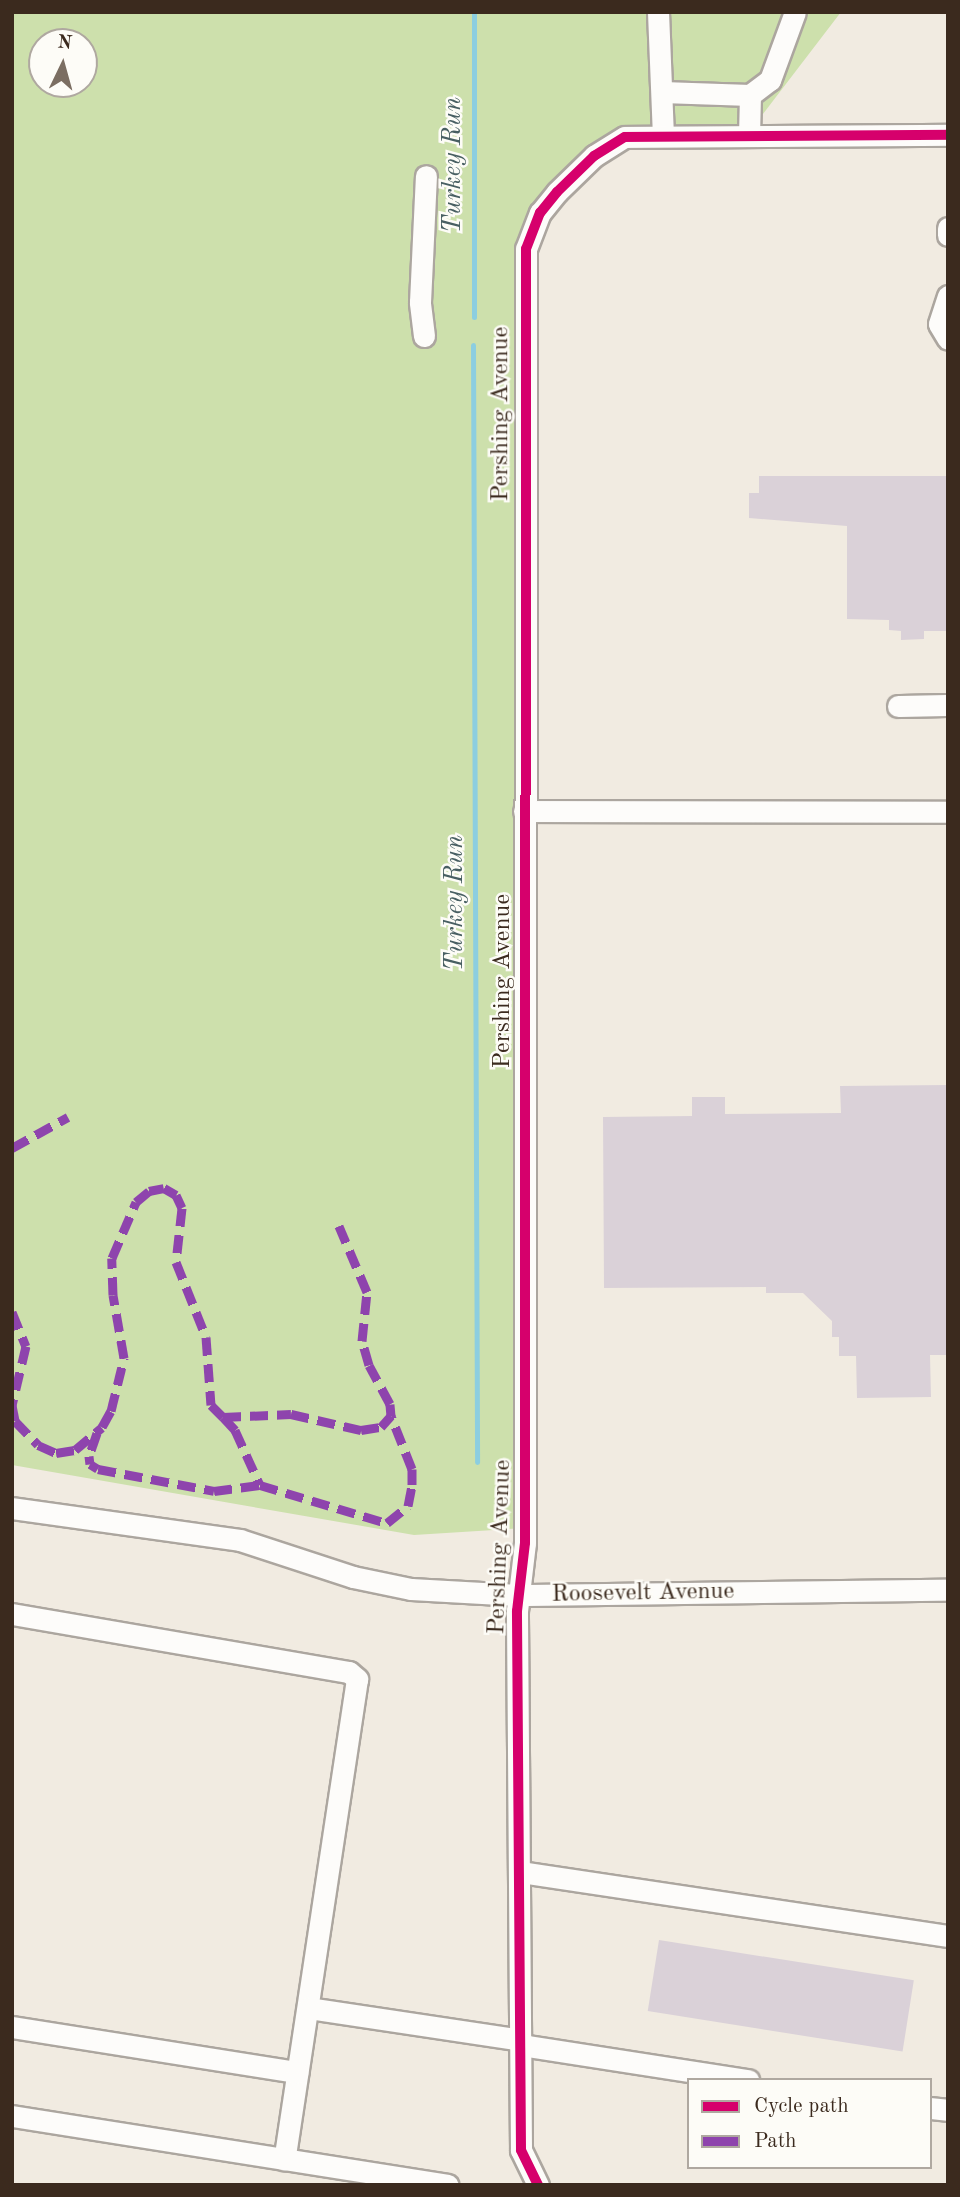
<!DOCTYPE html>
<html>
<head>
<meta charset="utf-8">
<style>
	body { margin:0 }
	#map { position:relative; width:960px; height:2197px; overflow:hidden; background:#f1ebe1; font-family:"Old Standard TT",serif }
	div>[style] { position:absolute }
	[style*='--x'] { left:calc(var(--x)*1px); top:calc(var(--y)*1px); width:calc(var(--w)*1px); rotate:calc(var(--a)*1deg) }
	.green>* { inset:0; background:#cde0ac }
	.stream>* { height:5px; margin:-2.5px; padding:0 2.5px; transform-origin:2.5px; border-radius:2.5px; background:#8ccee0 }
	.building>* { inset:0; background:#dad1d8; transform-origin:0 0 }
	.roads { filter:drop-shadow(2px 0 #aca69f) drop-shadow(-2px 0 #aca69f) drop-shadow(0 2px #aca69f) drop-shadow(0 -2px #aca69f) }
	.minor>* { height:21px; margin:-10.5px; padding:0 10.5px; transform-origin:10.5px; border-radius:10.5px; background:#fdfcfa }
	.quiet>* { height:9px; margin-top:-4.5px; transform-origin:0; background:repeating-linear-gradient(90deg,#8e44ad 0 18px,transparent 0 27px) }
	.cycleway>* { height:10px; margin:-5px; padding:0 5px; transform-origin:5px; border-radius:5px; background:#d6006c }
	span { translate:-50% -50%; white-space:nowrap; text-align:center; line-height:1.15; -webkit-text-stroke:5px #fdfcf7; paint-order:stroke }
	.street-label { font-size:24px; color:#3b2a1e }
	.water-label { font-size:26px; color:#485f62; font-style:italic }
	.frame { position:absolute; inset:0; border:14px solid #3b2a1e; pointer-events:none }
	.legend { position:absolute; left:687px; top:2078px; width:245px; height:91px; box-sizing:border-box; background:#fdfcf7; border:2px solid #afa8a0; margin:0; padding:9px 12px; list-style:none; font-size:21px; color:#3b2a1e }
	.legend li { display:flex; align-items:center; gap:14px; height:35px }
	.legend b { width:35px; border:2px solid #afa8a0 }
	.north { position:absolute; left:28px; top:28px; width:70px; height:70px; box-sizing:border-box; background:#fdfcf7; border:2px solid #afa8a0; border-radius:50%; rotate:5deg; font-size:19px; font-weight:700; line-height:28px; text-align:center; color:#3b2a1e }
	.north::after { content:''; display:block; margin:auto; width:24px; height:32px; background:#7b6e62; clip-path:polygon(50% 0,100% 100%,50% 72%,0 100%) }
</style>
</head>
<body>
<div id="map">
	<div class="green">
		<i style="clip-path:polygon(evenodd,12px 12px,841px 12px,747px 135px,625px 137px,533px 230px,525px 1528px,414px 1535px,12px 1465px,12px 12px,42px 42px,84px 42px,84px 84px,42px 84px,42px 42px)"></i>
	</div>
	<div class="stream">
		<i style="--x:474;--y:12;--w:305;--a:90"></i>
		<i style="--x:473;--y:345;--w:1117;--a:89.79"></i>
	</div>
	<div class="building">
		<i style="clip-path:polygon(759px 476px,948px 476px,948px 631px,924px 631px,924px 639px,901px 640px,901px 631px,889px 630px,889px 620px,847px 619px,847px 526px,749px 518px,749px 493px,759px 493px)"></i>
		<i style="clip-path:polygon(948px 1085px,948px 1355px,930px 1355px,931px 1397px,857px 1398px,856px 1356px,839px 1356px,839px 1337px,832px 1337px,832px 1321px,803px 1293px,766px 1293px,766px 1287px,604px 1288px,603px 1117px,692px 1116px,692px 1097px,725px 1097px,725px 1114px,841px 1113px,840px 1086px)"></i>
		<i style="left:659px;top:1940px;width:258px;height:72px;rotate:9deg"></i>
	</div>
	<div class="roads">
		<div class="minor">
			<i style="--x:658;--y:12;--w:123;--a:87.7"></i>
			<i style="--x:662;--y:92;--w:88;--a:2"></i>
			<i style="--x:750;--y:95;--w:40;--a:91.4"></i>
			<i style="--x:750;--y:95;--w:25;--a:-37"></i>
			<i style="--x:770;--y:80;--w:72;--a:-69.8"></i>
			<i style="--x:948;--y:228;--w:7;--a:90"></i>
			<i style="--x:948;--y:296;--w:29;--a:108"></i>
			<i style="--x:939;--y:324;--w:17;--a:59"></i>
			<i style="--x:424;--y:336;--w:34;--a:-97"></i>
			<i style="--x:420;--y:302;--w:126;--a:-87.3"></i>
			<i style="--x:898;--y:706;--w:50;--a:-1.1"></i>
			<i style="--x:524;--y:811;--w:424;--a:0.1"></i>
			<i style="--x:12;--y:1508;--w:230;--a:8"></i>
			<i style="--x:240;--y:1540;--w:119;--a:18.1"></i>
			<i style="--x:353;--y:1577;--w:59;--a:11.7"></i>
			<i style="--x:411;--y:1589;--w:107;--a:3.2"></i>
			<i style="--x:518;--y:1595;--w:430;--a:-0.7"></i>
			<i style="--x:12;--y:1614;--w:342;--a:9.8"></i>
			<i style="--x:349;--y:1672;--w:11;--a:41"></i>
			<i style="--x:357;--y:1679;--w:486;--a:98.6"></i>
			<i style="--x:520;--y:1872;--w:433;--a:8.5"></i>
			<i style="--x:308;--y:2008;--w:215;--a:8.5"></i>
			<i style="--x:12;--y:2027;--w:289;--a:9"></i>
			<i style="--x:521;--y:2045;--w:230;--a:8.8"></i>
			<i style="--x:930;--y:2108;--w:18;--a:6"></i>
			<i style="--x:12;--y:2116;--w:441;--a:9"></i>
			<i style="--x:538;--y:2185;--w:39;--a:-116"></i>
			<i style="--x:521;--y:2150;--w:539;--a:-90.43"></i>
			<i style="--x:517;--y:1611;--w:68;--a:-83.3"></i>
			<i style="--x:525;--y:1543;--w:1294;--a:-89.96"></i>
			<i style="--x:526;--y:249;--w:39;--a:-69"></i>
			<i style="--x:540;--y:213;--w:27;--a:-51"></i>
			<i style="--x:557;--y:192;--w:52;--a:-44.2"></i>
			<i style="--x:594;--y:156;--w:36;--a:-32"></i>
			<i style="--x:625;--y:137;--w:323;--a:-0.4"></i>
		</div>
	</div>
	<div class="quiet">
		<i style="--x:12;--y:1148;--w:64;--a:-29"></i>
		<i style="--x:12;--y:1312;--w:37;--a:68"></i>
		<i style="--x:26;--y:1346;--w:61;--a:103.3"></i>
		<i style="--x:12;--y:1405;--w:16;--a:79"></i>
		<i style="--x:15;--y:1421;--w:33;--a:46"></i>
		<i style="--x:38;--y:1445;--w:20;--a:24"></i>
		<i style="--x:56;--y:1453;--w:19;--a:-9"></i>
		<i style="--x:75;--y:1450;--w:35;--a:-40"></i>
		<i style="--x:102;--y:1427;--w:18;--a:-61"></i>
		<i style="--x:111;--y:1411;--w:55;--a:-76.2"></i>
		<i style="--x:124;--y:1358;--w:64;--a:-99.9"></i>
		<i style="--x:113;--y:1295;--w:37;--a:-92"></i>
		<i style="--x:112;--y:1258;--w:61;--a:-66.8"></i>
		<i style="--x:136;--y:1202;--w:17;--a:-40"></i>
		<i style="--x:149;--y:1191;--w:15;--a:-11"></i>
		<i style="--x:164;--y:1188;--w:14;--a:30"></i>
		<i style="--x:176;--y:1195;--w:14;--a:65"></i>
		<i style="--x:182;--y:1208;--w:54;--a:96.3"></i>
		<i style="--x:176;--y:1262;--w:81;--a:68.2"></i>
		<i style="--x:206;--y:1337;--w:68;--a:85.8"></i>
		<i style="--x:211;--y:1405;--w:17;--a:45"></i>
		<i style="--x:223;--y:1417;--w:68;--a:-2.5"></i>
		<i style="--x:291;--y:1414;--w:72;--a:12.9"></i>
		<i style="--x:361;--y:1430;--w:20;--a:-9"></i>
		<i style="--x:381;--y:1427;--w:15;--a:-48"></i>
		<i style="--x:391;--y:1416;--w:12;--a:-95"></i>
		<i style="--x:390;--y:1404;--w:44;--a:-118.3"></i>
		<i style="--x:369;--y:1365;--w:25;--a:-106"></i>
		<i style="--x:362;--y:1341;--w:49;--a:-84.2"></i>
		<i style="--x:367;--y:1292;--w:72;--a:-113"></i>
		<i style="--x:223;--y:1417;--w:18;--a:47"></i>
		<i style="--x:235;--y:1430;--w:60;--a:65.6"></i>
		<i style="--x:260;--y:1485;--w:133;--a:16.7"></i>
		<i style="--x:387;--y:1523;--w:27;--a:-39"></i>
		<i style="--x:408;--y:1506;--w:21;--a:-79"></i>
		<i style="--x:412;--y:1485;--w:16;--a:-90"></i>
		<i style="--x:412;--y:1469;--w:57;--a:-111.6"></i>
		<i style="--x:97;--y:1433;--w:24;--a:109"></i>
		<i style="--x:89;--y:1456;--w:8;--a:83"></i>
		<i style="--x:90;--y:1464;--w:9;--a:32"></i>
		<i style="--x:98;--y:1469;--w:118;--a:10.7"></i>
		<i style="--x:214;--y:1491;--w:46;--a:-7.4"></i>
	</div>
	<div class="cycleway">
		<i style="--x:538;--y:2185;--w:39;--a:-116"></i>
		<i style="--x:521;--y:2150;--w:539;--a:-90.43"></i>
		<i style="--x:517;--y:1611;--w:68;--a:-83.3"></i>
		<i style="--x:525;--y:1543;--w:1294;--a:-89.96"></i>
		<i style="--x:526;--y:249;--w:39;--a:-69"></i>
		<i style="--x:540;--y:213;--w:27;--a:-51"></i>
		<i style="--x:557;--y:192;--w:52;--a:-44.2"></i>
		<i style="--x:594;--y:156;--w:36;--a:-32"></i>
		<i style="--x:625;--y:137;--w:323;--a:-0.4"></i>
	</div>
	<div class="street-label">
		<span style="left:502px;top:414px;rotate:-90deg">Pershing Avenue</span>
		<span style="left:504px;top:981px;rotate:-90deg">Pershing Avenue</span>
		<span style="left:501px;top:1547px;rotate:-88deg">Pershing Avenue</span>
		<span style="left:643px;top:1594px;rotate:-1deg">Roosevelt Avenue</span>
	</div>
	<div class="water-label">
		<span style="left:454px;top:165px;rotate:-90deg">Turkey Run</span>
		<span style="left:456px;top:903px;rotate:-90deg">Turkey Run</span>
	</div>
	<div class="frame"></div>
	<ul class="legend">
	<li><b style="height:9px;background:#d6006c"></b>Cycle path</li>
	<li><b style="height:9px;background:#8e44ad"></b>Path</li>
	</ul>
	<div class="north">N</div>
</div>
</body>
</html>
